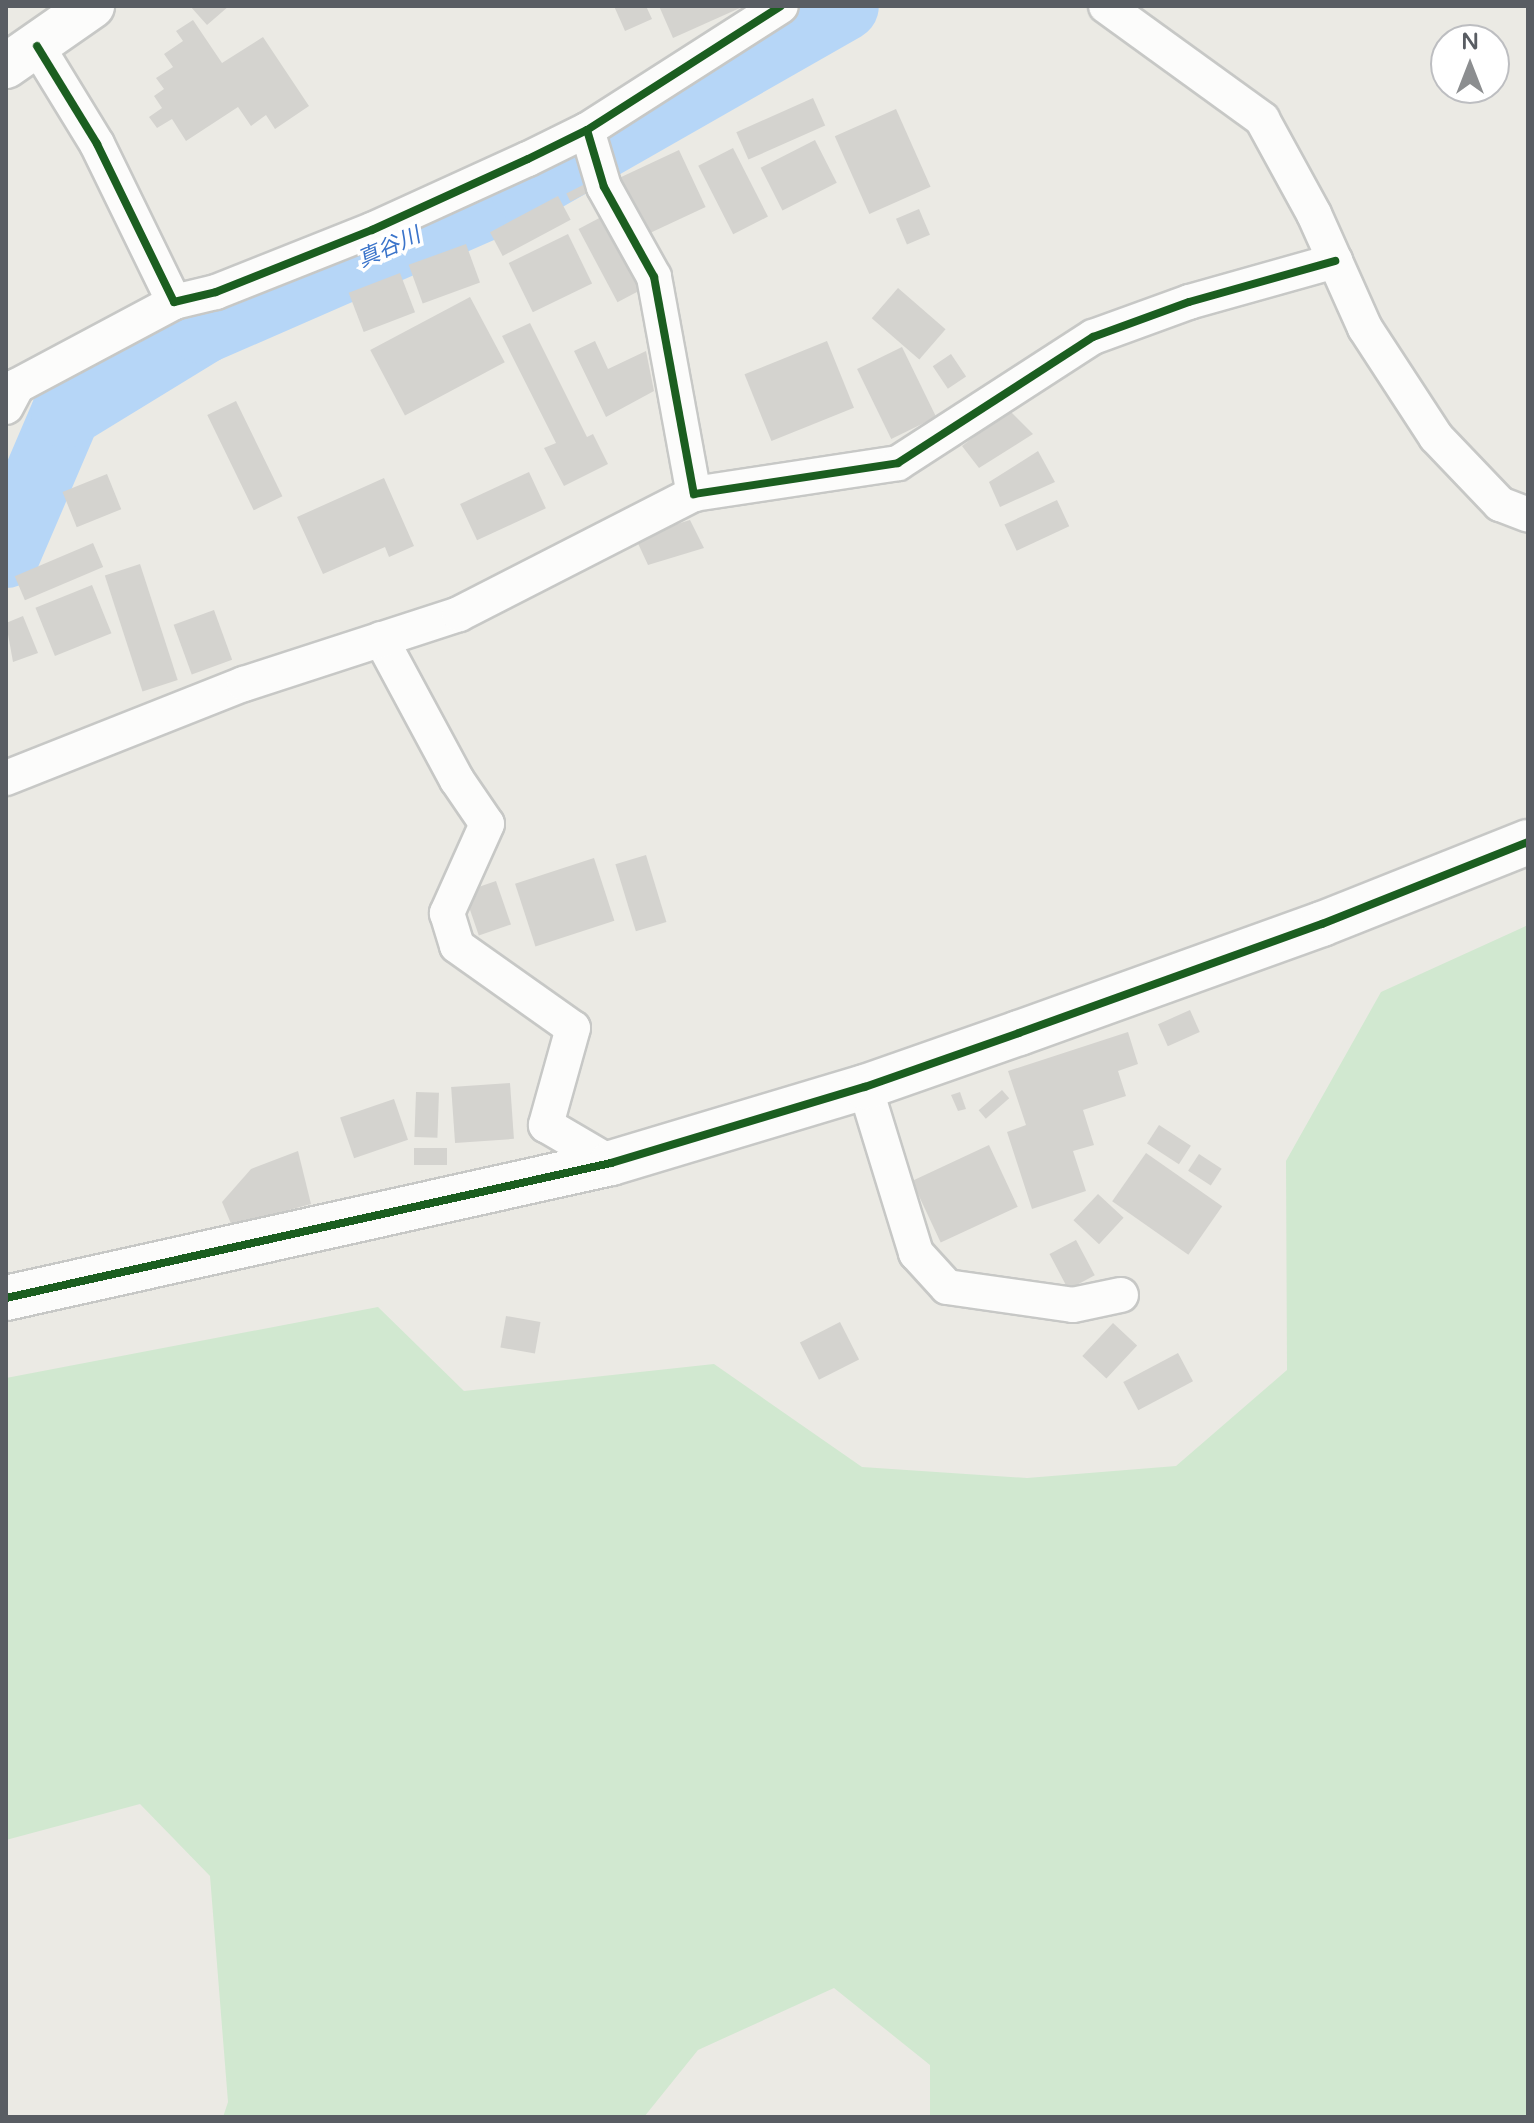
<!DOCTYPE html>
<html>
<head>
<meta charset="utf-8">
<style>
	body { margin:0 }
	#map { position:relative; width:1534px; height:2123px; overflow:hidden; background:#ebeae4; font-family:"Varela Round","Noto Sans JP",sans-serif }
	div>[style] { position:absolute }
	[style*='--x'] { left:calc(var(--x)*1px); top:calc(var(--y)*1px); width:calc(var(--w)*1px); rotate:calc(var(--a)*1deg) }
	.green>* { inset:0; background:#d1e8d0 }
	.river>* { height:70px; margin:-35px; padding:0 35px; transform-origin:35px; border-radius:35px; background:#b6d6f7 }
	.building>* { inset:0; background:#d4d3cf; transform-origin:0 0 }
	.roads { filter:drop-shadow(2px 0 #c7c8c6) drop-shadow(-2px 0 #c7c8c6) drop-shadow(0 2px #c7c8c6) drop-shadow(0 -2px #c7c8c6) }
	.minor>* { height:34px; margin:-17px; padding:0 17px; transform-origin:17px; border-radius:17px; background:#fcfcfb }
	.tertiary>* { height:44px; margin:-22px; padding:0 22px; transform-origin:22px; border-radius:22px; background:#fcfcfb }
	.cycleway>* { height:8px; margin:-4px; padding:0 4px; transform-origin:4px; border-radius:4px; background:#1b5e20 }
	span { translate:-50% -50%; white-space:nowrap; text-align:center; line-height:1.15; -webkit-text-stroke:7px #fff; paint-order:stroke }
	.water-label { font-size:22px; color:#3b74ca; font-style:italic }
	.frame { position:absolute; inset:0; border:8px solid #595d63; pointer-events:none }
	.north { position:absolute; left:1430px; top:24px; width:80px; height:80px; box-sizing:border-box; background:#fff; border:2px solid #bdbec1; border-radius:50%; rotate:0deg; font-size:22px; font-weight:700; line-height:32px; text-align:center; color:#595d63 }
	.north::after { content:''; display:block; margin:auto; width:28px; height:36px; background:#8c8e90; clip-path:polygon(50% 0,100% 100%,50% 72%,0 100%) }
</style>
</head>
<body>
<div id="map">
	<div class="green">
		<i style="clip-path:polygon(1528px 925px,1528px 2117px,930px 2117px,930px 2065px,834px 1988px,698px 2050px,644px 2117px,223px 2117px,228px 2102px,210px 1876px,140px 1804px,6px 1840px,6px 1378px,378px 1307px,464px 1391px,714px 1364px,862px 1467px,1027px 1478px,1176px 1466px,1287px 1370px,1286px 1161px,1381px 992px)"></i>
	</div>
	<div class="river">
		<i style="--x:6;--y:553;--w:152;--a:-66.8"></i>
		<i style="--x:66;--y:413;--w:161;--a:-31.5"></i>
		<i style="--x:203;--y:329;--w:352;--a:-23.6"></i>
		<i style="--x:525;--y:188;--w:367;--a:-29.7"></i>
	</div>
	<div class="building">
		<i style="clip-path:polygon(190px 6px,229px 6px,207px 25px)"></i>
		<i style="clip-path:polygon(614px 6px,646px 6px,652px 19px,625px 31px)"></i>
		<i style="clip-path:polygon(659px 6px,738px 6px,740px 8px,673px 38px)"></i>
		<i style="clip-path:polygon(193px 20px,222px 63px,263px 37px,309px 106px,275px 129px,266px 115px,251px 126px,238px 107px,186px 141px,172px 119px,157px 128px,149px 117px,162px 108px,154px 96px,164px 89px,156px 78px,173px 67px,164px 54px,183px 41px,176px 31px)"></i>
		<i style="left:813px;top:98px;width:30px;height:84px;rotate:66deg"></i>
		<i style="left:896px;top:109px;width:85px;height:67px;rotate:66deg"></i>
		<i style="left:815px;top:140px;width:48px;height:61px;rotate:63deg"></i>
		<i style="left:733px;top:148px;width:77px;height:39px;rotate:63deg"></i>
		<i style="left:679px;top:150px;width:63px;height:72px;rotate:65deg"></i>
		<i style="left:585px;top:184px;width:9px;height:21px;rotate:63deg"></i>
		<i style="left:558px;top:196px;width:27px;height:77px;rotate:62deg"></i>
		<i style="left:919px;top:209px;width:28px;height:25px;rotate:67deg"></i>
		<i style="left:605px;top:215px;width:83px;height:30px;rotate:62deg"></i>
		<i style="left:568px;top:234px;width:55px;height:66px;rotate:64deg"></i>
		<i style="left:466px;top:244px;width:41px;height:61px;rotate:70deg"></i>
		<i style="left:400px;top:273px;width:42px;height:55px;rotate:69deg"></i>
		<i style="left:898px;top:288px;width:63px;height:40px;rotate:41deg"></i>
		<i style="left:470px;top:297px;width:74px;height:113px;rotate:62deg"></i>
		<i style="clip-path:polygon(530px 323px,587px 437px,593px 434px,608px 464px,564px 486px,544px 448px,556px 443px,502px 336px)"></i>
		<i style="clip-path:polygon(595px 341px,608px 369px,646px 351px,654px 391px,606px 417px,574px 351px)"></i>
		<i style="left:827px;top:341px;width:72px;height:89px;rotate:68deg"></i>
		<i style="left:902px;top:347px;width:78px;height:50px;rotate:64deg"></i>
		<i style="left:951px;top:354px;width:27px;height:22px;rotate:56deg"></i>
		<i style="left:236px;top:401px;width:106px;height:32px;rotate:64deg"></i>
		<i style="clip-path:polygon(1009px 410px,1033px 434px,979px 468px,962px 446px)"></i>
		<i style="clip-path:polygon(1038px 451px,1055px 482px,1000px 507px,989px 482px)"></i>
		<i style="left:529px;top:472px;width:40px;height:76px;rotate:65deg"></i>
		<i style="left:107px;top:474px;width:38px;height:48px;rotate:68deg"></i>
		<i style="clip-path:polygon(384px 478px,414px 546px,389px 557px,385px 547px,323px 574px,297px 517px)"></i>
		<i style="left:1057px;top:500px;width:29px;height:58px;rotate:65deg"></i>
		<i style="clip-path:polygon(690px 520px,704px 548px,648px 565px,635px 537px)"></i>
		<i style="left:93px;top:543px;width:26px;height:85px;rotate:67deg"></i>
		<i style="left:140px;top:564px;width:122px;height:37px;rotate:72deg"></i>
		<i style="left:92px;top:585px;width:52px;height:61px;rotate:68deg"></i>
		<i style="left:214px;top:610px;width:53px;height:43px;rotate:70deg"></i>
		<i style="clip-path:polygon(23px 616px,38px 653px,13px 662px,6px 623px)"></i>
		<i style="left:646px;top:855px;width:70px;height:32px;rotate:73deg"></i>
		<i style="left:594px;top:858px;width:66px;height:83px;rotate:72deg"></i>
		<i style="left:496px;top:881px;width:46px;height:34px;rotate:71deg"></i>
		<i style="left:1190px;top:1010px;width:24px;height:35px;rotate:66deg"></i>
		<i style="clip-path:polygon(1128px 1032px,1138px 1064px,1118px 1071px,1126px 1096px,1083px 1110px,1094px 1145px,1073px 1151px,1086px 1191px,1032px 1209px,1007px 1132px,1026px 1125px,1008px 1071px)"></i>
		<i style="left:510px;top:1083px;width:56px;height:59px;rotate:86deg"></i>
		<i style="left:1002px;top:1090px;width:11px;height:31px;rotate:49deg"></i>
		<i style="left:416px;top:1092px;width:23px;height:45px;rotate:2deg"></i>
		<i style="clip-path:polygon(960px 1092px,966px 1109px,958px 1111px,951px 1095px)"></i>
		<i style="left:394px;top:1099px;width:43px;height:57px;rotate:71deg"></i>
		<i style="left:1159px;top:1125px;width:38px;height:22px;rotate:33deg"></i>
		<i style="left:989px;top:1145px;width:68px;height:85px;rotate:65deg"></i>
		<i style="left:414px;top:1148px;width:33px;height:17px"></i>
		<i style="clip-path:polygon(298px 1151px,311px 1204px,232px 1226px,222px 1202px,251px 1169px)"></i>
		<i style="left:1146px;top:1153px;width:93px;height:59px;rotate:35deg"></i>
		<i style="left:1199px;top:1154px;width:27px;height:20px;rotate:33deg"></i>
		<i style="left:1098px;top:1194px;width:35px;height:36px;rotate:43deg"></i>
		<i style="left:1076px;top:1240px;width:40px;height:30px;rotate:62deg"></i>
		<i style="left:506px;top:1316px;width:35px;height:32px;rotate:10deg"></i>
		<i style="left:840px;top:1322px;width:42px;height:45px;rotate:63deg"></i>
		<i style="left:1113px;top:1323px;width:33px;height:45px;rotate:43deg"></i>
		<i style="left:1178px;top:1353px;width:32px;height:62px;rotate:62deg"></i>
	</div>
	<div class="roads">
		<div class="minor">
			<i style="--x:1106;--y:6;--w:193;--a:35.9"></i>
			<i style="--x:1262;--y:119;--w:108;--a:61.3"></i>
			<i style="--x:1314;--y:214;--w:125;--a:65.9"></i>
			<i style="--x:1365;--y:328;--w:130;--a:56.9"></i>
			<i style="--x:1436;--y:437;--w:93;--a:46.3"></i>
			<i style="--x:1500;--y:504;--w:30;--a:21"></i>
			<i style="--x:37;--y:46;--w:115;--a:58.5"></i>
			<i style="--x:97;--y:144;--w:176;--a:64"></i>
			<i style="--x:174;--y:302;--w:43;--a:-13.4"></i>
			<i style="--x:216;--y:292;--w:168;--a:-21.7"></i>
			<i style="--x:372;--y:230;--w:171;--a:-24.5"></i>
			<i style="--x:528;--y:159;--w:66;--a:-26.2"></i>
			<i style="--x:587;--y:130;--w:230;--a:-32.6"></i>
			<i style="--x:587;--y:130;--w:59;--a:73.4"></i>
			<i style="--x:604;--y:187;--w:103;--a:60.9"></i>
			<i style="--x:654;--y:277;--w:221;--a:79.6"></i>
			<i style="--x:694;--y:494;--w:206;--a:-8.6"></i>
			<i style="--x:898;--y:463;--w:232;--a:-32.9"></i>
			<i style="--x:1093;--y:337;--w:102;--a:-20"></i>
			<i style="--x:1189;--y:302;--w:152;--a:-15.7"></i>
			<i style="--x:6;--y:407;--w:24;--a:-62"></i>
			<i style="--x:17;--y:386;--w:178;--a:-28.1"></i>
			<i style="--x:381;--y:639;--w:160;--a:61.7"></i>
			<i style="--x:457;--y:780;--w:53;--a:55.7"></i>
			<i style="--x:487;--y:824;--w:98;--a:114.2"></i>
			<i style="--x:447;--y:913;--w:34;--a:73"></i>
			<i style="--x:457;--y:946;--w:142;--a:35.3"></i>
			<i style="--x:573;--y:1028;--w:101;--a:105.6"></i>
			<i style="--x:546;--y:1125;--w:75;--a:30.3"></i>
			<i style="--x:6;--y:778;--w:256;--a:-21.6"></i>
			<i style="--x:244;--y:684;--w:226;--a:-18"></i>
			<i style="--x:459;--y:614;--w:264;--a:-27.1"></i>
			<i style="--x:865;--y:1087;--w:174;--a:72.9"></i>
			<i style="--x:916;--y:1253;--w:46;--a:47.6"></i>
			<i style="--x:947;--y:1287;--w:127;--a:8.1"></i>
			<i style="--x:1073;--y:1305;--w:49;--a:-11.8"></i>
		</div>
		<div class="tertiary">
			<i style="--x:6;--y:66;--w:105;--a:-34.9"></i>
			<i style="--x:6;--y:1298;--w:620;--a:-12.58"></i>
			<i style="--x:611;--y:1163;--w:265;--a:-16.7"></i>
			<i style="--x:865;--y:1087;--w:163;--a:-19.3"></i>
			<i style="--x:1019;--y:1033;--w:322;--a:-19.8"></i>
			<i style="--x:1322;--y:924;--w:222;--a:-21.7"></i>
		</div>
	</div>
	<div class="cycleway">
		<i style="--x:37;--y:46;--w:115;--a:58.5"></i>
		<i style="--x:97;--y:144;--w:176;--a:64"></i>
		<i style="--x:174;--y:302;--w:43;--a:-13.4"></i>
		<i style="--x:216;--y:292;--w:168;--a:-21.7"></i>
		<i style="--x:372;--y:230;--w:171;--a:-24.5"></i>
		<i style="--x:528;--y:159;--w:66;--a:-26.2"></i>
		<i style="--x:587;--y:130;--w:230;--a:-32.6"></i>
		<i style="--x:587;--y:130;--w:59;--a:73.4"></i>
		<i style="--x:604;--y:187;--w:103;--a:60.9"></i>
		<i style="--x:654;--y:277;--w:221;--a:79.6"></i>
		<i style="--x:694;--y:494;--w:206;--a:-8.6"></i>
		<i style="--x:898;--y:463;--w:232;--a:-32.9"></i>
		<i style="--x:1093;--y:337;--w:102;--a:-20"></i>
		<i style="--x:1189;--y:302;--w:152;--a:-15.7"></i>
		<i style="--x:6;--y:1298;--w:620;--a:-12.58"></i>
		<i style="--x:611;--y:1163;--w:265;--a:-16.7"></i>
		<i style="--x:865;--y:1087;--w:163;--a:-19.3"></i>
		<i style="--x:1019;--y:1033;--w:322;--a:-19.8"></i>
		<i style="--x:1322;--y:924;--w:222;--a:-21.7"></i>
	</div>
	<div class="water-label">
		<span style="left:389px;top:248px;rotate:-24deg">真谷川</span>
	</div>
	<div class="frame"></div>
	<div class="north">N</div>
</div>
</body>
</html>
